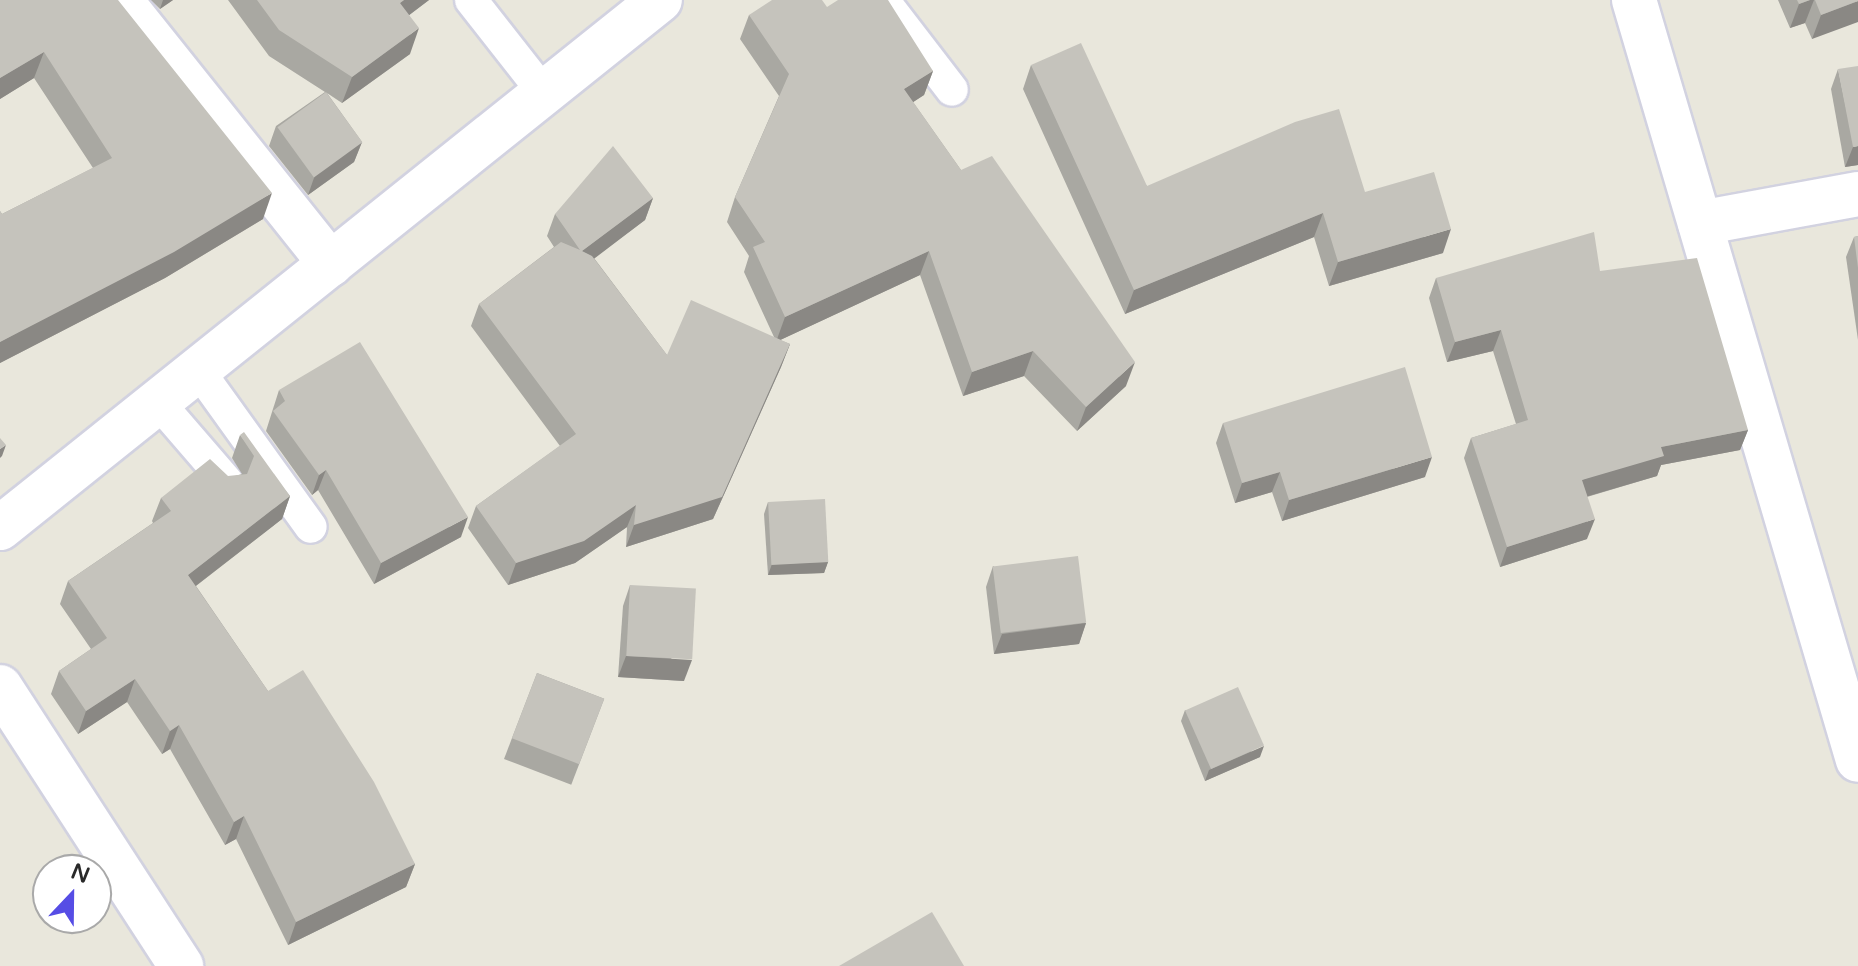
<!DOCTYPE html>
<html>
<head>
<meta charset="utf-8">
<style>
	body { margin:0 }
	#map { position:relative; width:1858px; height:966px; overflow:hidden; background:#e9e7dc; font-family:"Varela Round",sans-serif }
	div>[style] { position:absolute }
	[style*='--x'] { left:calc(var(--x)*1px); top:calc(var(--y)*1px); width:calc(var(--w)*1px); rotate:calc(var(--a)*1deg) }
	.roads { filter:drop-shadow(2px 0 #d2d2e0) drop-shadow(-2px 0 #d2d2e0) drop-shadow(0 2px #d2d2e0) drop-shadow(0 -2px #d2d2e0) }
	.lane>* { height:32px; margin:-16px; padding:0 16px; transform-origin:16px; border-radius:16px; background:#fff }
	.street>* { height:44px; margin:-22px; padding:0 22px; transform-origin:22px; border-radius:22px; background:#fff }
	.secondary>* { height:44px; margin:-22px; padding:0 22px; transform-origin:22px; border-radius:22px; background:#fff }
	.wall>* { inset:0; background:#a9a8a2; transform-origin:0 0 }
	.shaded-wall>* { inset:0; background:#8a8884 }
	.building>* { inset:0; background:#c5c3bc; transform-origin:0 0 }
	span { translate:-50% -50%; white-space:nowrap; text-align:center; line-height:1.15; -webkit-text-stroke:6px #fff; paint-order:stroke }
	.north { position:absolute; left:32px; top:854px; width:80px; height:80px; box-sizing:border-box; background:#fff; border:2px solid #a9a9a9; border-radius:50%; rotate:22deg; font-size:22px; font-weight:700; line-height:32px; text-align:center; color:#292929 }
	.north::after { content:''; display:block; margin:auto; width:28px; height:36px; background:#564de5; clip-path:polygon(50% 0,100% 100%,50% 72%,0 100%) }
</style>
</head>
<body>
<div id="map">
	<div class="roads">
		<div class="lane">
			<i style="--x:471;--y:0;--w:118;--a:51.9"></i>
			<i style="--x:883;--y:0;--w:113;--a:52.5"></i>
			<i style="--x:198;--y:370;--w:193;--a:54.3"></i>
			<i style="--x:158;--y:402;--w:106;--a:49.2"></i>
		</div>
		<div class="street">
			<i style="--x:120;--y:0;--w:338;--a:51.4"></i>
			<i style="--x:1634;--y:0;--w:792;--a:73.58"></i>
			<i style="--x:1700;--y:223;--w:161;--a:-10.4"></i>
			<i style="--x:0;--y:528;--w:845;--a:-38.66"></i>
		</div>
		<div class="secondary">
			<i style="--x:0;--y:687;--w:333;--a:57"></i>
		</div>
	</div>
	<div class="wall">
		<i style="clip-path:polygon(0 0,263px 219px,165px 278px,0 363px,0 211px,2px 214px,93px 168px,34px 78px,0 99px)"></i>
		<i style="clip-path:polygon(151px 0,173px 0,160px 9px)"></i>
		<i style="clip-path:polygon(228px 0,429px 0,409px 15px,410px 54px,342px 103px,327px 93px,362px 142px,354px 162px,308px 195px,269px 146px,276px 126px,325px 92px,269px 56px)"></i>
		<i style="clip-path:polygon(1778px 0,1858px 0,1812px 39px,1805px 23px,1790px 28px)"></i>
		<i style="clip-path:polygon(827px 7px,933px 71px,924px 95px,913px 102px,961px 170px,1126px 386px,1077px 431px,1024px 376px,963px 396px,920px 275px,780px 340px,790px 344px,781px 367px,713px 519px,626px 547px,627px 527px,575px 563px,508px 585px,468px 528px,476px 506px,560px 446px,471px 326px,479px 304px,554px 247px,547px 236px,555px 214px,653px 198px,645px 220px,594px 258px,667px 355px,774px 337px,744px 272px,749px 256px,727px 222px,735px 197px,779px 96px,740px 39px,749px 15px)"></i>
		<i style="clip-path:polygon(1031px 65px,1147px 186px,1365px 192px,1443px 253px,1329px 286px,1314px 237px,1125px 314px,1023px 89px)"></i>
		<i style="clip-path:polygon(1838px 69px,1858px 165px,1845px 167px,1831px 89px)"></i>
		<i style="clip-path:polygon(1858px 236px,1858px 340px,1846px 257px,1854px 237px)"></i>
		<i style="clip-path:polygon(1600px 271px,1748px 430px,1740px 450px,1661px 465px,1657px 476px,1587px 497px,1587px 539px,1500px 567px,1464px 458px,1471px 438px,1516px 424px,1493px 351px,1447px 362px,1429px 298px,1436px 278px)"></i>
		<i style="clip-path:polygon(279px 390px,461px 537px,374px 584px,318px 490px,312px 495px,266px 431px)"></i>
		<i style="clip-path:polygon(1223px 423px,1425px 477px,1282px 521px,1272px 492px,1235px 503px,1216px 443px)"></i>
		<i style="clip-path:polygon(240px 435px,290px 496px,282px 519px,196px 586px,268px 691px,415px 864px,406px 887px,288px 945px,236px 839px,225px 845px,170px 749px,162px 754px,127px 702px,78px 734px,51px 694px,59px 671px,91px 649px,60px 604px,68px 581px,153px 523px,152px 521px,161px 498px,242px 474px,232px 458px)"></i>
		<i style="clip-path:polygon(768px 502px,828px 562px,824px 573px,768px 575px,764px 514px)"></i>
		<i style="clip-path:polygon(993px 566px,1086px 623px,1079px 644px,994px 654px,986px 587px)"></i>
		<i style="clip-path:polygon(630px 585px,684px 681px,618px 677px,623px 606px)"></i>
		<i style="left:537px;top:673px;width:72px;height:92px;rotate:21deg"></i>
		<i style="clip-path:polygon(1185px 710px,1260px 757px,1205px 781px,1181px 721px)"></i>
	</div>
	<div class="shaded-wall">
		<i style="clip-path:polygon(163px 0,173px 0,160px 9px)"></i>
		<i style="clip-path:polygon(404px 0,429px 0,391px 29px,400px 3px)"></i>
		<i style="clip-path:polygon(1810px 0,1814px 0,1805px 23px,1790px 28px,1799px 4px)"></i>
		<i style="clip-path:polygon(1858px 1px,1858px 22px,1812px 39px,1821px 15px)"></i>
		<i style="clip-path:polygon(419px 28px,410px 54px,342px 103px,352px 77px)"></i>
		<i style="clip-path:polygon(44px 52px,34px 78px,0 99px,0 78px)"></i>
		<i style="clip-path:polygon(933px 71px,924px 95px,895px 114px,904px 89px)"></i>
		<i style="clip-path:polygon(362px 142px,354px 162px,308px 195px,315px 175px)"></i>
		<i style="clip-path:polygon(1858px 146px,1858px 165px,1845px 167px,1853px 147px)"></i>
		<i style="clip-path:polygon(272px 193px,263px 219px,165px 278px,0 363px,0 342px)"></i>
		<i style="clip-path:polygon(653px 198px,645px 220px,574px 274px,582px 251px)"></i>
		<i style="clip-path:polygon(1323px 213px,1314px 237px,1125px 314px,1134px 290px)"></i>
		<i style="clip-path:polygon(1451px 229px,1443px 253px,1329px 286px,1338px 262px)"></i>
		<i style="clip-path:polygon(929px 251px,920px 275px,776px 342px,785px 317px)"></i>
		<i style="clip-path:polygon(1501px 330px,1493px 351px,1447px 362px,1455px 342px)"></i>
		<i style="clip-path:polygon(790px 344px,781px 367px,713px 519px,626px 547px,634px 525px)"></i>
		<i style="clip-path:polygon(1033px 351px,1024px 376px,963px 396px,972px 372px)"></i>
		<i style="clip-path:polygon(1135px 362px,1126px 386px,1077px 431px,1086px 407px)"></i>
		<i style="clip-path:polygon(1748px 430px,1740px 450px,1661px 465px,1657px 476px,1575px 500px,1582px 480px,1661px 447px)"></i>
		<i style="clip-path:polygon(6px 445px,2px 456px,0 458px,0 449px)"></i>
		<i style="clip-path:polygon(1432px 457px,1425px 477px,1282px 521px,1289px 500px)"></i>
		<i style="clip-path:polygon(326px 470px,318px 490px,312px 495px,319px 475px)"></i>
		<i style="clip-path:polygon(1280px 472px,1272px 492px,1235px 503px,1242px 483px)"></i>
		<i style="clip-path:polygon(290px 496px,282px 519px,180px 598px,188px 575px)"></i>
		<i style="clip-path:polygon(636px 505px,627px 527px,575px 563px,508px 585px,516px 563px)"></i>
		<i style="clip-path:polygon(468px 517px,461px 537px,374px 584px,381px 563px)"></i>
		<i style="clip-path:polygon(1595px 519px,1587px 539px,1500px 567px,1507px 547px)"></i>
		<i style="clip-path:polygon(828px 562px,824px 573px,768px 575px,772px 564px)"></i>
		<i style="clip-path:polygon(1086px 623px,1079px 644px,994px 654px,1002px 634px)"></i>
		<i style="clip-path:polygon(626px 656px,692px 660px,684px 681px,618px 677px)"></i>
		<i style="clip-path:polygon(135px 679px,127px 702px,78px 734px,86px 711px)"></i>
		<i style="clip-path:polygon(179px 725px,170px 749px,162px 754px,170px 731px)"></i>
		<i style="clip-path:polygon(1264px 746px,1260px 757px,1205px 781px,1209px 770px)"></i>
		<i style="clip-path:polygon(244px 816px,236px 839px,225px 845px,234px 822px)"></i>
		<i style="clip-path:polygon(415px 864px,406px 887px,288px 945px,296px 922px)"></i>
	</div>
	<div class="building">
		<i style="clip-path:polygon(0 0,118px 0,272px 193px,174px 252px,0 342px,0 211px,2px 214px,112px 158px,44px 52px,0 78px)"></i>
		<i style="clip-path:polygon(257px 0,404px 0,400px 3px,419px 28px,352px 77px,279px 30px)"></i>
		<i style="clip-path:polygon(772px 0,822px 0,827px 7px,838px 0,888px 0,933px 71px,904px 89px,961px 170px,992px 156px,1135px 362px,1086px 407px,1033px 351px,972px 372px,929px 251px,785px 317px,753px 247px,765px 242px,735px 197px,789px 74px,749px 15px)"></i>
		<i style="clip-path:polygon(1797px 0,1810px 0,1799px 4px)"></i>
		<i style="clip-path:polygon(1815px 0,1858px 0,1858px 1px,1821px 15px)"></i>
		<i style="clip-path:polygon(1081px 43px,1147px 186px,1295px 122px,1339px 109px,1365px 192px,1434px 172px,1451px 229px,1338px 262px,1323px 213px,1134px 290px,1031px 65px)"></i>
		<i style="clip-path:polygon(1858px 66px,1858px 146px,1853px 147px,1838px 69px)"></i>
		<i style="left:326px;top:92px;width:62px;height:60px;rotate:54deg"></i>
		<i style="clip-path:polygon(613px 146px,653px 198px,582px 251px,592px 256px,667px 355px,691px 300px,790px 344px,722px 497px,634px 525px,636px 505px,584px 541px,516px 563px,476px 506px,576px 434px,479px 304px,561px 242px,580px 250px,555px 214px)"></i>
		<i style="clip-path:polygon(1594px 232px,1600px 271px,1697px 258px,1748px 430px,1661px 447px,1664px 456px,1582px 480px,1595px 519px,1507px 547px,1471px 438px,1528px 420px,1501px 330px,1455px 342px,1436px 278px)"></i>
		<i style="clip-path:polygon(1858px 236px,1858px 268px,1854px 237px)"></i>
		<i style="clip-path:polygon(360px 342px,468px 517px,381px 563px,326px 470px,319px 475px,273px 411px,285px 401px,279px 390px)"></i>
		<i style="clip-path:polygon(1405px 367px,1432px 457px,1289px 500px,1280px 472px,1242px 483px,1223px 423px)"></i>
		<i style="clip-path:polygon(244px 432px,290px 496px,188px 575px,268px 691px,303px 670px,374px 782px,415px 864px,296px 922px,244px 816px,234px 822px,179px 725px,170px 731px,135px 679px,86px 711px,59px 671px,107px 638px,68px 581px,171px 511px,161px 498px,210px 459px,228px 476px,247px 474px,254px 456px,240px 435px)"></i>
		<i style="clip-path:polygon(0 438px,6px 445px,0 449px)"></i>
		<i style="left:825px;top:499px;width:63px;height:57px;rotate:87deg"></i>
		<i style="left:1078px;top:556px;width:67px;height:86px;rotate:83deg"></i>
		<i style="left:630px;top:585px;width:66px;height:71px;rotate:3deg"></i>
		<i style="left:537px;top:673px;width:72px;height:70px;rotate:21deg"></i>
		<i style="left:1238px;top:687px;width:64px;height:58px;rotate:66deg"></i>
		<i style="clip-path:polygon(932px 912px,964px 966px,839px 966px)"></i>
	</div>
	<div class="north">N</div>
</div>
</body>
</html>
